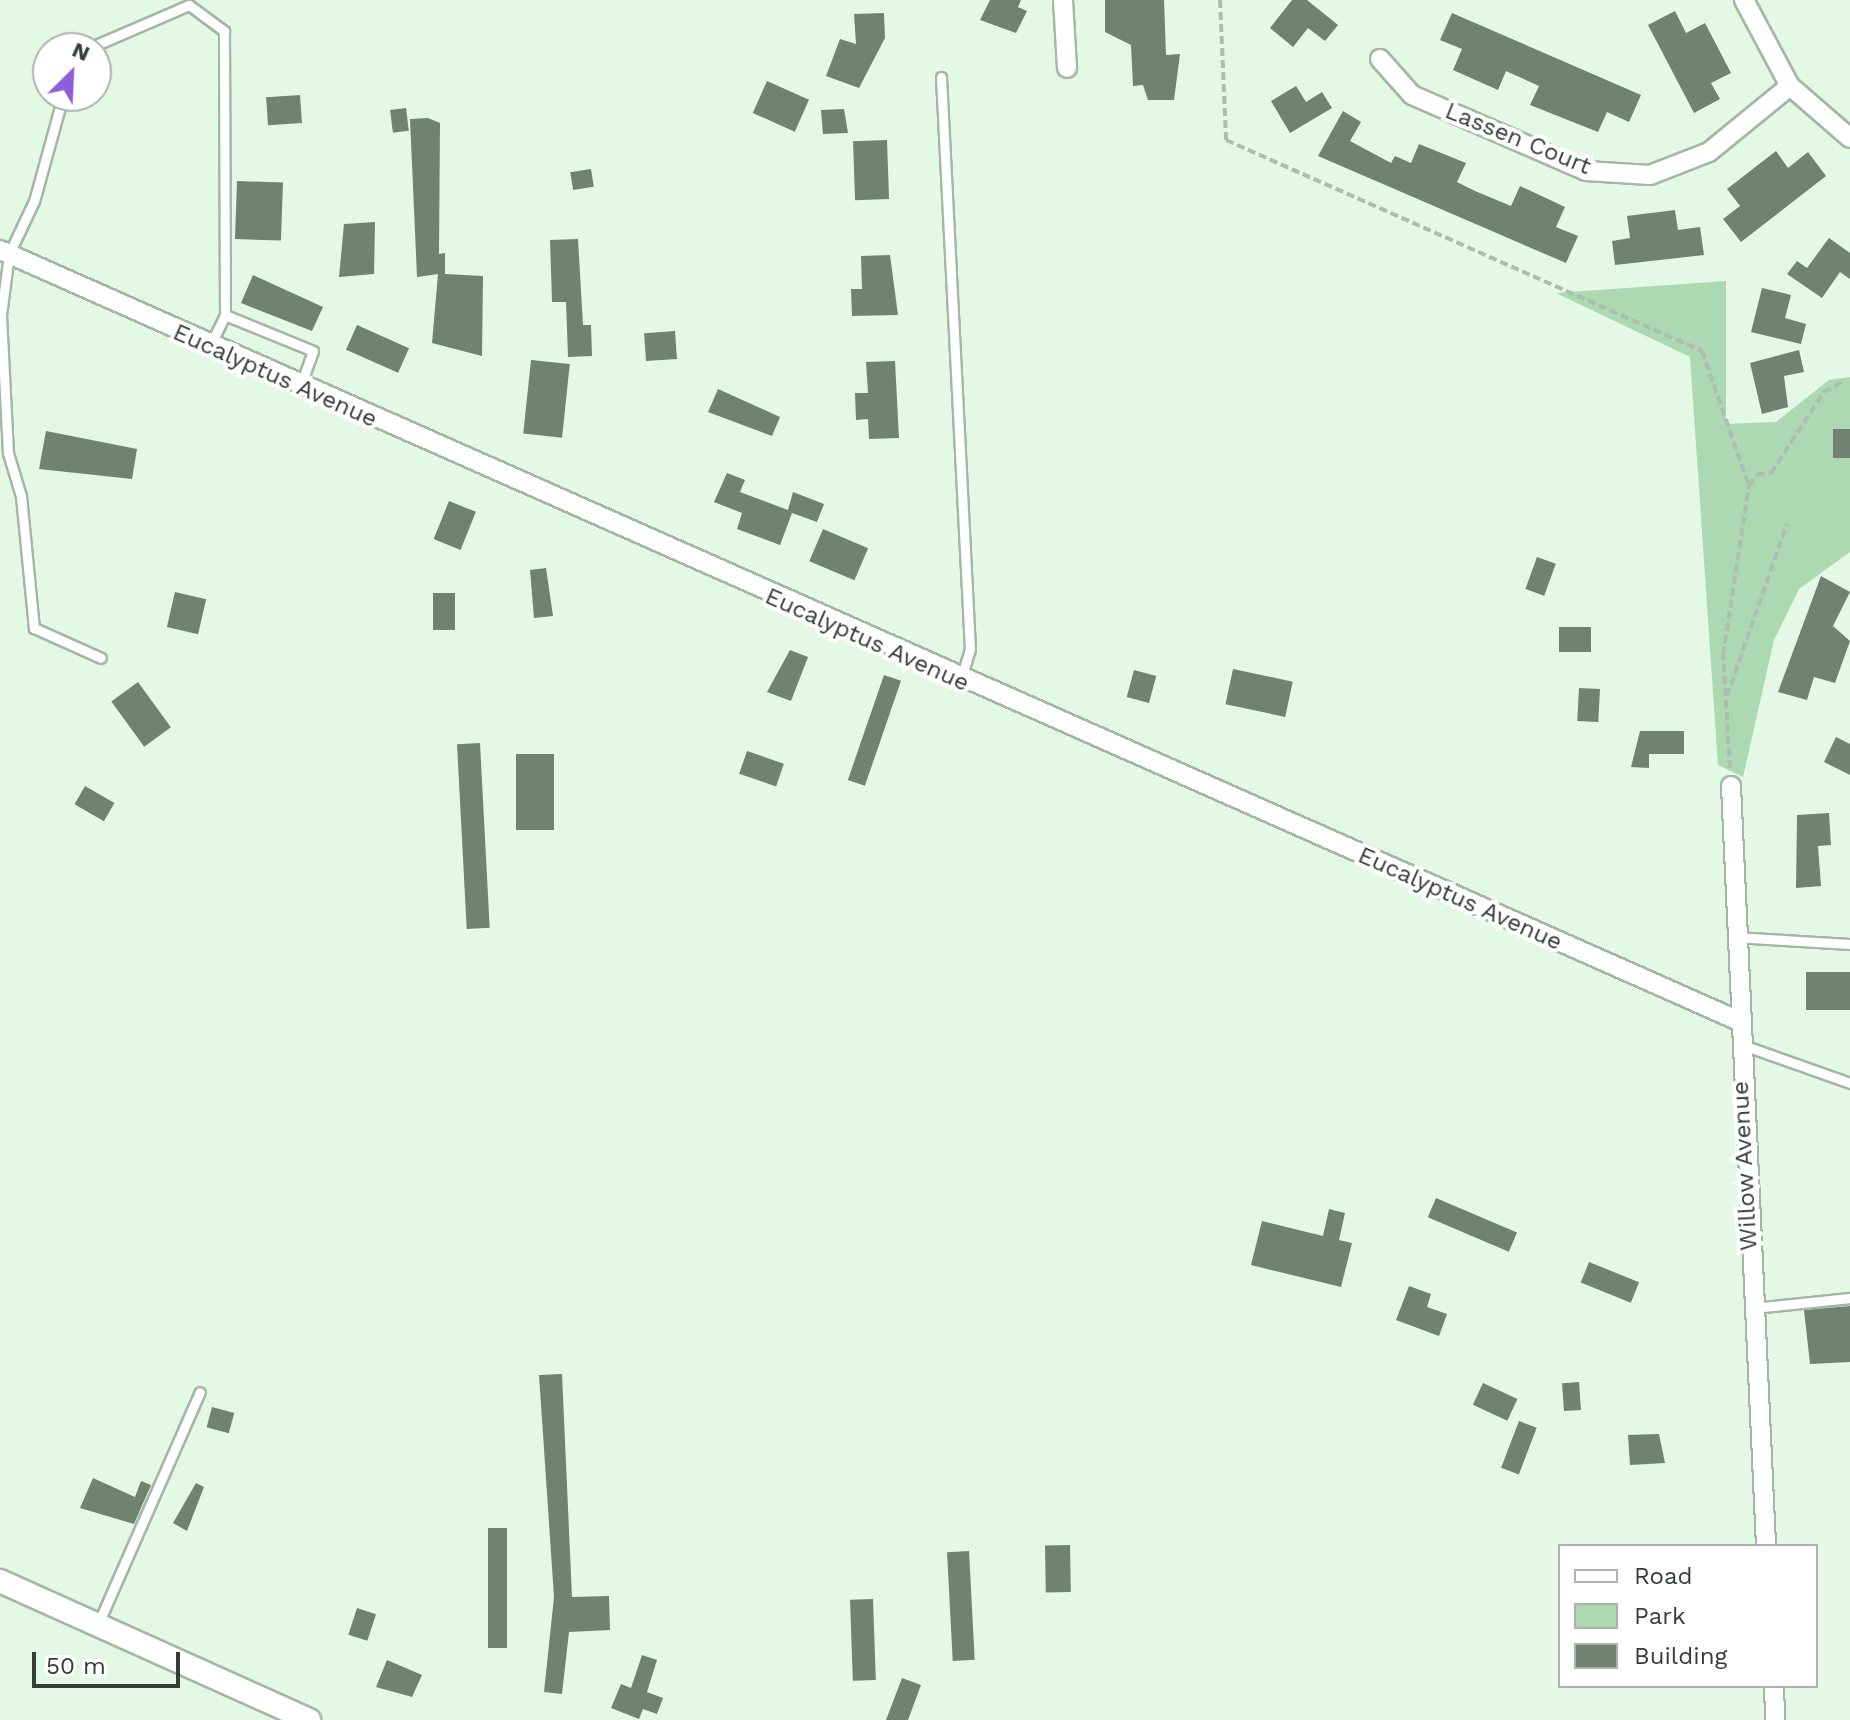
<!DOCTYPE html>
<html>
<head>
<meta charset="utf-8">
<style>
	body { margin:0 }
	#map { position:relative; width:1850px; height:1720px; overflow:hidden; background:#e3f8e5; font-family:"Work Sans",sans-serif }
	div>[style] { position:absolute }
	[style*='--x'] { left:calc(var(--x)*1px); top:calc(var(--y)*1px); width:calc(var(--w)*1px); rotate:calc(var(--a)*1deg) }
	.green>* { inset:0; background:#acd9b1 }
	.building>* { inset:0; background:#708372; transform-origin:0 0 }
	.path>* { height:4px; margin-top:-2px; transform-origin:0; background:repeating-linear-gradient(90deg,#adbeae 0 8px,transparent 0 12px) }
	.roads { filter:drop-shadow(2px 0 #a3b7a5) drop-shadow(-2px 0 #a3b7a5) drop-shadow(0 2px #a3b7a5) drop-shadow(0 -2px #a3b7a5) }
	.service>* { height:9px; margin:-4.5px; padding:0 4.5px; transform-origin:4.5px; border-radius:4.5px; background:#fff }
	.minor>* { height:18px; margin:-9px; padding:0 9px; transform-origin:9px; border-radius:9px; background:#fff }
	.tertiary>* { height:22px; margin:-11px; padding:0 11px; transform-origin:11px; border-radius:11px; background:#fff }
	span { translate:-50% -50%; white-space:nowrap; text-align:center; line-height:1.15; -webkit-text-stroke:8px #fff; paint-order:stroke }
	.street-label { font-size:24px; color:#353e36 }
	.legend { position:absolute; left:1558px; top:1544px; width:260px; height:144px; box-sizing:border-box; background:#fff; border:2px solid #aeb2af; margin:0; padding:10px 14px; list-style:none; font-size:24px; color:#353e36 }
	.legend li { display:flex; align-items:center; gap:16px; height:40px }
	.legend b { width:40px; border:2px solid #aeb2af }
	.north { position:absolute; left:32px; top:32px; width:80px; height:80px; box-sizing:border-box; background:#fff; border:2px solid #aeb2af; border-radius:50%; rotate:24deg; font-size:22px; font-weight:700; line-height:32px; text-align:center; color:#353e36 }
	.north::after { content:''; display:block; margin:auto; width:28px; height:36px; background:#8c5ed7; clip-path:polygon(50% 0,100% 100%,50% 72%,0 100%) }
	.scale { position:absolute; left:32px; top:1652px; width:148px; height:36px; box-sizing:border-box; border:4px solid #353e36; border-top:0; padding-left:10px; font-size:24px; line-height:28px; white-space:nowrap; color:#353e36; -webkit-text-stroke:6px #fff; paint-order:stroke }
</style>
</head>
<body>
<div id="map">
	<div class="green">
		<i style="clip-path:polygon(1726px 281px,1726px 424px,1776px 422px,1829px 380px,1850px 377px,1850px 552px,1799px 589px,1774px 640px,1743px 777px,1718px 765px,1690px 357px,1556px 293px)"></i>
	</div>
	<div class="building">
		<i style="clip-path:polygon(990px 0,1021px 0,1018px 7px,1027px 11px,1016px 33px,980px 20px)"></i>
		<i style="clip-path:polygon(1105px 0,1164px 0,1166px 55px,1180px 54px,1174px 100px,1148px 100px,1143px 85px,1133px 86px,1131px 45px,1105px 32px)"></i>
		<i style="clip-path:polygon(1292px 0,1307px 0,1338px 25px,1325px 41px,1308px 28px,1293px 47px,1270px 28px)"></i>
		<i style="clip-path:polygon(1675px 11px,1686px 33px,1705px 23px,1731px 73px,1711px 83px,1720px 99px,1694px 113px,1648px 25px)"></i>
		<i style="clip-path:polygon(884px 13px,885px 38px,859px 88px,826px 76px,840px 39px,856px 44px,854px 14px)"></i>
		<i style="clip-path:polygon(1452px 13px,1641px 95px,1629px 122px,1607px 112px,1598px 132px,1530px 105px,1539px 86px,1506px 71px,1498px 90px,1453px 70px,1462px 49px,1440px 40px)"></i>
		<i style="left:767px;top:81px;width:46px;height:35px;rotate:24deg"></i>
		<i style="clip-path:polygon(1296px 86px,1306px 102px,1322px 92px,1332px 108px,1290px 133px,1271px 101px)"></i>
		<i style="left:300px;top:95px;width:28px;height:34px;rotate:86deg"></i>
		<i style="left:406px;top:108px;width:23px;height:16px;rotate:83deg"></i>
		<i style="clip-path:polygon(844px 109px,848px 133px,823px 134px,821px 110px)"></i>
		<i style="clip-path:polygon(1343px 111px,1361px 122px,1350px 141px,1391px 163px,1395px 156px,1411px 163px,1419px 144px,1466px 163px,1457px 182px,1475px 191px,1511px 206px,1520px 186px,1565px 207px,1556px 227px,1578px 236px,1566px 263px,1318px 156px)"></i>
		<i style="clip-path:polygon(428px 118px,440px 123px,439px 254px,445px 253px,445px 274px,483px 276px,482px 356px,432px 343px,438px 274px,417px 277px,410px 119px)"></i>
		<i style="left:887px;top:140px;width:59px;height:34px;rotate:88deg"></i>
		<i style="clip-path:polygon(1776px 151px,1788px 168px,1808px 152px,1826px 176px,1741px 242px,1723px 219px,1740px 206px,1727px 189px)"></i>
		<i style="left:591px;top:169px;width:18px;height:21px;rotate:81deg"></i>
		<i style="left:237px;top:181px;width:46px;height:58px;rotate:2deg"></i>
		<i style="clip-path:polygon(1675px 210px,1678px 230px,1700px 227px,1704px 255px,1615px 265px,1612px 241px,1630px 238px,1627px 216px)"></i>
		<i style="clip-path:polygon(375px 222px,374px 274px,339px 277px,344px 224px)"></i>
		<i style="clip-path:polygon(1829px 238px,1850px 253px,1850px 279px,1840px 272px,1822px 298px,1787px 274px,1797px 261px,1807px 268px)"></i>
		<i style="clip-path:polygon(578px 239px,583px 325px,591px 325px,592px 356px,568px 357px,566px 302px,552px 302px,550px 240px)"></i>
		<i style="clip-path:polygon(890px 255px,898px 315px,852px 316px,851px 289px,862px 289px,861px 256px)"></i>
		<i style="clip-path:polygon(253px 275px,323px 307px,312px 331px,241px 303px)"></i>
		<i style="clip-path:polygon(1762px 288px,1791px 295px,1785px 318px,1806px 324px,1801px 344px,1751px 332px)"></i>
		<i style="left:357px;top:325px;width:57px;height:27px;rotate:24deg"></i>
		<i style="left:675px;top:331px;width:28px;height:31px;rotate:86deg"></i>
		<i style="clip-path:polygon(1799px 350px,1804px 372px,1784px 376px,1788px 407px,1762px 414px,1750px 363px)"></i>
		<i style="left:531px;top:360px;width:39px;height:74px;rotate:6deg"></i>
		<i style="clip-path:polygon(895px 361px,899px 438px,869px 439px,868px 419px,856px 420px,855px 393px,868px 393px,866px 362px)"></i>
		<i style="clip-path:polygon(718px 389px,780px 417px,772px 436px,708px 412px)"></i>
		<i style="left:1833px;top:429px;width:17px;height:29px"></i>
		<i style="clip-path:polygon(46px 431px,137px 449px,132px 479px,39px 469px)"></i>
		<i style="clip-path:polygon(727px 473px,745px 480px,740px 492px,788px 510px,793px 492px,824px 504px,817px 522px,792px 513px,780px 545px,737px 529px,742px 513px,714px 502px)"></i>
		<i style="left:449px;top:501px;width:29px;height:41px;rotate:22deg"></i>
		<i style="left:823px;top:529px;width:49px;height:35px;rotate:23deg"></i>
		<i style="left:1537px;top:557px;width:20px;height:34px;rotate:20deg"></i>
		<i style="clip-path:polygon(546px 568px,553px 616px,534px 618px,530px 570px)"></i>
		<i style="clip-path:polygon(1821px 576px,1850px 592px,1833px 626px,1850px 641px,1835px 683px,1814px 677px,1807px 700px,1778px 692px)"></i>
		<i style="left:175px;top:592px;width:32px;height:36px;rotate:13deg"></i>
		<i style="left:433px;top:593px;width:22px;height:37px"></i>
		<i style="left:1591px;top:627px;width:25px;height:32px;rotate:90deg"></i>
		<i style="clip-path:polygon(790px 650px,808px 657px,791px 701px,767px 692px)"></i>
		<i style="left:1233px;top:669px;width:61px;height:36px;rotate:12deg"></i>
		<i style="left:1134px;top:670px;width:23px;height:28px;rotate:15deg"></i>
		<i style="left:884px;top:675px;width:18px;height:111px;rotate:19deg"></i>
		<i style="left:138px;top:682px;width:56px;height:33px;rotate:54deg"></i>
		<i style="left:1579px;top:688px;width:21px;height:33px;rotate:3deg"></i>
		<i style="clip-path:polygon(1640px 731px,1684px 731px,1684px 754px,1649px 754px,1649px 768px,1631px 767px)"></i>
		<i style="clip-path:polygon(1836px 737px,1850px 744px,1850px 775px,1824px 762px)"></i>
		<i style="left:480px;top:743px;width:185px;height:23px;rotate:87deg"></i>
		<i style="left:747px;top:751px;width:39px;height:24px;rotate:19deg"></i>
		<i style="left:516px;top:754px;width:38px;height:76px"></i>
		<i style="left:85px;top:786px;width:34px;height:21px;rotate:30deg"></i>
		<i style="clip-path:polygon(1829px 813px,1831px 845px,1818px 846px,1821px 886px,1796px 888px,1797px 815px)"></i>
		<i style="left:1806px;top:972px;width:44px;height:38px"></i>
		<i style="left:1436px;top:1198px;width:88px;height:21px;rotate:23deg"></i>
		<i style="clip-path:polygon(1329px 1209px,1345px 1213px,1339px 1240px,1352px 1243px,1341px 1287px,1251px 1265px,1262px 1221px,1323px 1236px)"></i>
		<i style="left:1589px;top:1262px;width:54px;height:22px;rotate:22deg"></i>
		<i style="clip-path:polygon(1409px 1286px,1431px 1294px,1427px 1307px,1447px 1314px,1439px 1336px,1396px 1320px)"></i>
		<i style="clip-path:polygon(1850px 1306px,1850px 1362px,1810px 1364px,1804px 1310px)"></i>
		<i style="clip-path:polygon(562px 1374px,572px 1597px,609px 1596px,610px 1630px,569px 1632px,562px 1694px,544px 1692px,554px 1597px,539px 1375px)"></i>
		<i style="left:1579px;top:1382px;width:28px;height:17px;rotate:86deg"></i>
		<i style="left:1483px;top:1383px;width:38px;height:24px;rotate:25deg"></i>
		<i style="left:212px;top:1407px;width:23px;height:21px;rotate:15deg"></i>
		<i style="left:1519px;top:1421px;width:19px;height:50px;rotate:21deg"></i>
		<i style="clip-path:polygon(1659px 1434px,1665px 1463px,1630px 1465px,1628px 1435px)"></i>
		<i style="clip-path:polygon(93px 1478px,135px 1497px,141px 1481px,151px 1485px,134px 1524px,80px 1508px)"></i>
		<i style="clip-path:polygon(196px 1483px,204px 1487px,187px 1531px,173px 1523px)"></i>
		<i style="left:488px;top:1528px;width:19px;height:120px"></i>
		<i style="left:1070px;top:1545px;width:47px;height:25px;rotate:89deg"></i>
		<i style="left:969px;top:1551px;width:109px;height:22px;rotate:87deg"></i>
		<i style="left:873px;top:1599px;width:81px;height:23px;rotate:88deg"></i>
		<i style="left:357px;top:1608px;width:20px;height:28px;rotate:18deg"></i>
		<i style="clip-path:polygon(642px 1655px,657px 1660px,647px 1692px,663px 1698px,657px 1714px,643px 1709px,639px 1719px,611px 1708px,621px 1684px,631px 1688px)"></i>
		<i style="clip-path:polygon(387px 1660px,422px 1675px,412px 1697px,376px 1687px)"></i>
		<i style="clip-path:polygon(902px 1678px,921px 1685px,908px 1720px,886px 1720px)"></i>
	</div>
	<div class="path">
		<i style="--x:1220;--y:0;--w:140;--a:87.5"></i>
		<i style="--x:1226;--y:140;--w:521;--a:23.91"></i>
		<i style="--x:1702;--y:351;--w:143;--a:70.8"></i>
		<i style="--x:1727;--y:696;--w:182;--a:-70.8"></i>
		<i style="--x:1730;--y:768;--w:113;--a:-93.5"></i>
		<i style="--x:1723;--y:655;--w:171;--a:-81.3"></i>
		<i style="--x:1749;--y:486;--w:14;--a:-56"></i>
		<i style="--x:1757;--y:474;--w:14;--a:-4"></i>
		<i style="--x:1771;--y:473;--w:97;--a:-56.8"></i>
		<i style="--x:1824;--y:392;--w:21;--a:-29"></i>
	</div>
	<div class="roads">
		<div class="service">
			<i style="--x:89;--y:48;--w:109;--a:-23.3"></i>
			<i style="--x:189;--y:5;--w:44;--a:36.6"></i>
			<i style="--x:224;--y:31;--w:284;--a:89.8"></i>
			<i style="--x:225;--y:315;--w:34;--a:116"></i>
			<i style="--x:941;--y:77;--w:573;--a:87.1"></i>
			<i style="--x:970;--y:649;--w:30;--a:107"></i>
			<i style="--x:63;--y:96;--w:109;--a:105.4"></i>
			<i style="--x:34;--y:201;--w:59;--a:115.3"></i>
			<i style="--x:9;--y:254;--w:62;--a:97.5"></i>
			<i style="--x:1;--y:315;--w:138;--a:87.1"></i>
			<i style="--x:8;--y:453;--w:45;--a:73.2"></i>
			<i style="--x:21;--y:496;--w:133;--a:84.4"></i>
			<i style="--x:34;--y:628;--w:73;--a:24.1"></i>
			<i style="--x:225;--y:315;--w:95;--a:22.2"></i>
			<i style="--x:313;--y:351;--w:38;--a:110"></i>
			<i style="--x:1735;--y:937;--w:115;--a:3.5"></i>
			<i style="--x:1740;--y:1044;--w:117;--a:19.5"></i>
			<i style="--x:1753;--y:1308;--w:98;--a:-5.9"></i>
			<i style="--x:98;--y:1624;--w:253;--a:-66.3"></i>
		</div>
		<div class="minor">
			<i style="--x:1063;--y:0;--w:68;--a:86.6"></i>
			<i style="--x:1744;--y:0;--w:98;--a:61.9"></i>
			<i style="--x:1790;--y:86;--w:79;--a:40.9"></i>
			<i style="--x:1380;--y:59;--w:48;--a:48.4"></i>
			<i style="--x:1412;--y:95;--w:190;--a:23.6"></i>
			<i style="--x:1586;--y:171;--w:64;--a:3.6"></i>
			<i style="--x:1650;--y:175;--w:63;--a:-21.3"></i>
			<i style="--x:1709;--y:152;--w:104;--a:-39.2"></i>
			<i style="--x:0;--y:250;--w:1900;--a:23.91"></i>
			<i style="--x:1731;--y:786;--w:761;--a:87.36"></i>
			<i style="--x:1774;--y:1686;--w:34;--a:88"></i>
		</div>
		<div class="tertiary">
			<i style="--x:0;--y:1581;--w:339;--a:24.2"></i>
		</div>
	</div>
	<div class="street-label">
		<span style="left:1518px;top:139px;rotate:22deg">Lassen Court</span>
		<span style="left:275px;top:376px;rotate:24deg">Eucalyptus Avenue</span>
		<span style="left:867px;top:640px;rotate:24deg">Eucalyptus Avenue</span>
		<span style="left:1460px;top:899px;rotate:24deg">Eucalyptus Avenue</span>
		<span style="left:1745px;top:1166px;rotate:-93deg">Willow Avenue</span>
	</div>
	<ul class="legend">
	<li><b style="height:10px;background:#fff"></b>Road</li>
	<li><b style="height:22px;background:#acd9b1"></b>Park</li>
	<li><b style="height:22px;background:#708372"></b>Building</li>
	</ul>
	<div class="north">N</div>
	<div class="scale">50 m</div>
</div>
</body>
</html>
